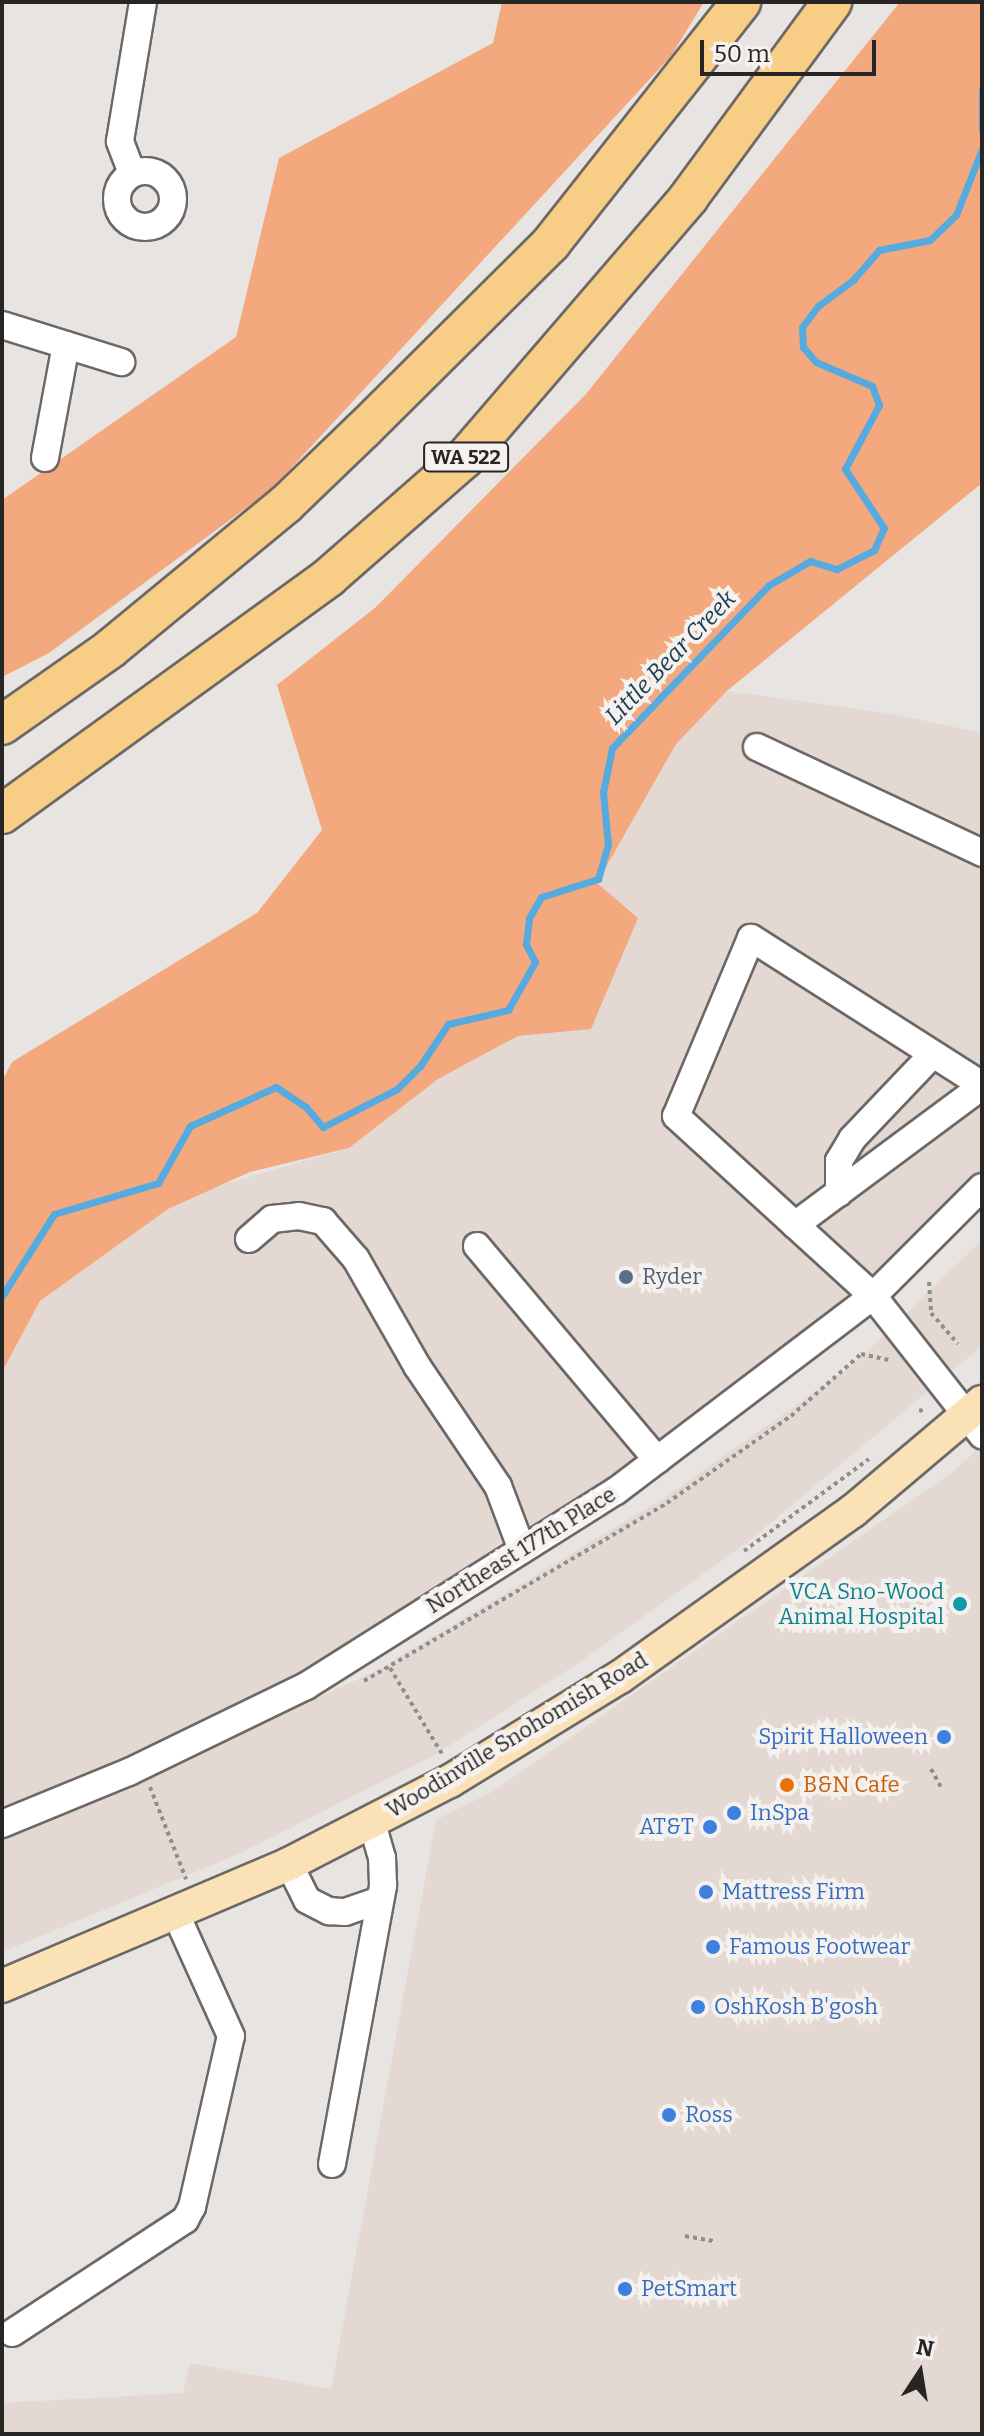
<!DOCTYPE html>
<html>
<head>
<meta charset="utf-8">
<style>
	body { margin:0 }
	#map { position:relative; width:984px; height:2436px; overflow:hidden; background:#e8e4e2; font-family:Bitter,serif }
	div>[style] { position:absolute }
	[style*='--x'] { left:calc(var(--x)*1px); top:calc(var(--y)*1px); width:calc(var(--w)*1px); rotate:calc(var(--a)*1deg) }
	.built>* { inset:0; background:#e4d8d2 }
	.green>* { inset:0; background:#f3a87d }
	.stream>* { height:7px; margin:-3.5px; padding:0 3.5px; transform-origin:3.5px; border-radius:3.5px; background:#55abe0 }
	.path>* { height:4px; margin-top:-2px; transform-origin:0; background:repeating-linear-gradient(90deg,#908e8c 0 4px,transparent 0 8px) }
	.roads { filter:drop-shadow(2px 0 #6c6866) drop-shadow(-2px 0 #6c6866) drop-shadow(0 2px #6c6866) drop-shadow(0 -2px #6c6866) }
	.minor>* { height:26px; margin:-13px; padding:0 13px; transform-origin:13px; border-radius:13px; background:#fff }
	.minor>.ring { margin:-13px; padding:0; box-sizing:content-box; background:none; border:26px solid #fff; border-radius:50% }
	.major>* { height:32px; margin:-16px; padding:0 16px; transform-origin:16px; border-radius:16px; background:#fbe1b6 }
	.highway>* { height:38px; margin:-19px; padding:0 19px; transform-origin:19px; border-radius:19px; background:#f8cd86 }
	.dots>* { width:22px; height:22px; translate:-50% -50%; box-sizing:border-box; border:4px solid #f5f1ef; border-radius:50% }
	span { translate:-50% -50%; white-space:nowrap; text-align:center; line-height:1.15; -webkit-text-stroke:8px #f5f1ef; paint-order:stroke }
	.shield-label span { padding:2px 6px; background:#f5f1ef; border:2px solid; border-radius:6px; -webkit-text-stroke-width:0 }
	.shield-label { font-size:20px; color:#272625; font-weight:700 }
	.service-label { font-size:22px; color:#4e5e75 }
	.left { translate:0 -50%; text-align:left }
	.street-label { font-size:22px; color:#272625 }
	.culture-label { font-size:22px; color:#0d838f }
	.right { translate:-100% -50%; text-align:right }
	.shop-label { font-size:22px; color:#366cbe }
	.food-label { font-size:22px; color:#c56008 }
	.water-label { font-size:24px; color:#1b4056; font-style:italic }
	.frame { position:absolute; inset:0; border:4px solid #272625; pointer-events:none }
	.north { position:absolute; left:880px; top:2332px; width:80px; height:80px; -webkit-text-stroke:6px #f5f1ef; paint-order:stroke; rotate:12deg; font-size:22px; font-weight:700; line-height:32px; text-align:center; color:#272625 }
	.north::after { content:''; display:block; margin:auto; width:28px; height:36px; background:#272625; clip-path:polygon(50% 0,100% 100%,50% 72%,0 100%) }
	.scale { position:absolute; left:700px; top:40px; width:176px; height:36px; box-sizing:border-box; border:4px solid #272625; border-top:0; padding-left:10px; font-size:24px; line-height:28px; white-space:nowrap; color:#272625; -webkit-text-stroke:6px #f5f1ef; paint-order:stroke }
</style>
</head>
<body>
<div id="map">
	<div class="built">
		<i style="clip-path:polygon(728px 691px,893px 714px,982px 733px,982px 1187px,873px 1296px,616px 1491px,306px 1686px,2px 1824px,2px 1372px,40px 1301px,168px 1209px,211px 1188px,349px 1148px,438px 1079px,518px 1036px,591px 1029px,597px 883px,676px 744px)"></i>
		<i style="clip-path:polygon(982px 1240px,982px 1346px,748px 1542px,580px 1662px,435px 1755px,236px 1855px,2px 1952px,2px 1841px,374px 1672px,661px 1500px,852px 1366px)"></i>
		<i style="clip-path:polygon(982px 1445px,982px 2434px,2px 2434px,2px 2403px,183px 2393px,190px 2363px,331px 2389px,436px 1820px,492px 1792px,954px 1471px)"></i>
	</div>
	<div class="green">
		<i style="clip-path:polygon(502px 2px,704px 2px,671px 56px,272px 489px,49px 653px,2px 677px,2px 500px,236px 337px,279px 158px,493px 43px)"></i>
		<i style="clip-path:polygon(900px 2px,982px 2px,982px 483px,728px 690px,676px 744px,597px 883px,638px 918px,591px 1029px,518px 1036px,438px 1079px,349px 1148px,250px 1172px,168px 1209px,40px 1301px,2px 1372px,2px 1081px,12px 1062px,257px 913px,322px 830px,277px 685px,376px 607px,586px 394px)"></i>
	</div>
	<div class="stream">
		<i style="--x:982;--y:89;--w:40;--a:90"></i>
		<i style="--x:2;--y:1296;--w:97;--a:-57.6"></i>
		<i style="--x:54;--y:1214;--w:109;--a:-16.6"></i>
		<i style="--x:158;--y:1183;--w:65;--a:-60.7"></i>
		<i style="--x:190;--y:1126;--w:94;--a:-24.4"></i>
		<i style="--x:276;--y:1087;--w:36;--a:34"></i>
		<i style="--x:306;--y:1107;--w:26;--a:50"></i>
		<i style="--x:323;--y:1127;--w:83;--a:-27.2"></i>
		<i style="--x:397;--y:1089;--w:33;--a:-45"></i>
		<i style="--x:420;--y:1066;--w:50;--a:-56.3"></i>
		<i style="--x:448;--y:1024;--w:62;--a:-13.1"></i>
		<i style="--x:508;--y:1010;--w:55;--a:-60.6"></i>
		<i style="--x:535;--y:962;--w:20;--a:-117"></i>
		<i style="--x:526;--y:944;--w:26;--a:-83"></i>
		<i style="--x:529;--y:918;--w:24;--a:-60"></i>
		<i style="--x:541;--y:897;--w:60;--a:-17.5"></i>
		<i style="--x:598;--y:879;--w:35;--a:-74"></i>
		<i style="--x:608;--y:845;--w:53;--a:-95.4"></i>
		<i style="--x:603;--y:792;--w:45;--a:-78.4"></i>
		<i style="--x:612;--y:748;--w:226;--a:-46.1"></i>
		<i style="--x:769;--y:585;--w:48;--a:-30.3"></i>
		<i style="--x:810;--y:561;--w:28;--a:17"></i>
		<i style="--x:837;--y:569;--w:42;--a:-27.2"></i>
		<i style="--x:874;--y:550;--w:24;--a:-66"></i>
		<i style="--x:884;--y:528;--w:71;--a:-123.5"></i>
		<i style="--x:845;--y:469;--w:72;--a:-62"></i>
		<i style="--x:879;--y:405;--w:20;--a:-110"></i>
		<i style="--x:872;--y:386;--w:61;--a:-156.8"></i>
		<i style="--x:816;--y:362;--w:20;--a:-131"></i>
		<i style="--x:803;--y:347;--w:20;--a:-93"></i>
		<i style="--x:802;--y:327;--w:26;--a:-53"></i>
		<i style="--x:818;--y:306;--w:44;--a:-36.6"></i>
		<i style="--x:853;--y:280;--w:40;--a:-49"></i>
		<i style="--x:879;--y:250;--w:52;--a:-11.1"></i>
		<i style="--x:930;--y:240;--w:36;--a:-44"></i>
		<i style="--x:956;--y:215;--w:71;--a:-68.5"></i>
	</div>
	<div class="path">
		<i style="--x:929;--y:1282;--w:31;--a:86"></i>
		<i style="--x:931;--y:1313;--w:41;--a:48.9"></i>
		<i style="--x:919;--y:1410;--w:4;--a:14"></i>
		<i style="--x:744;--y:1551;--w:155;--a:-36.4"></i>
		<i style="--x:390;--y:1668;--w:100;--a:58.8"></i>
		<i style="--x:364;--y:1681;--w:351;--a:-30.4"></i>
		<i style="--x:667;--y:1503;--w:151;--a:-35.1"></i>
		<i style="--x:791;--y:1416;--w:94;--a:-41.5"></i>
		<i style="--x:861;--y:1354;--w:30;--a:12"></i>
		<i style="--x:931;--y:1769;--w:23;--a:61"></i>
		<i style="--x:150;--y:1787;--w:99;--a:68.6"></i>
		<i style="--x:685;--y:2236;--w:29;--a:10"></i>
	</div>
	<div class="roads">
		<div class="minor">
			<i class="ring" style="left:117px;top:171px;width:30px;height:30px"></i>
			<i style="--x:132;--y:173;--w:34;--a:-111"></i>
			<i style="--x:120;--y:141;--w:141;--a:-80.6"></i>
			<i style="--x:2;--y:325;--w:125;--a:17.3"></i>
			<i style="--x:45;--y:458;--w:115;--a:-79.5"></i>
			<i style="--x:757;--y:747;--w:249;--a:25.2"></i>
			<i style="--x:982;--y:1085;--w:274;--a:-147.5"></i>
			<i style="--x:751;--y:938;--w:193;--a:112.8"></i>
			<i style="--x:676;--y:1116;--w:267;--a:42.4"></i>
			<i style="--x:873;--y:1296;--w:177;--a:51.9"></i>
			<i style="--x:839;--y:1193;--w:32;--a:-90"></i>
			<i style="--x:839;--y:1161;--w:26;--a:-59"></i>
			<i style="--x:852;--y:1139;--w:117;--a:-46.4"></i>
			<i style="--x:795;--y:1225;--w:233;--a:-36.6"></i>
			<i style="--x:249;--y:1239;--w:30;--a:-41"></i>
			<i style="--x:272;--y:1219;--w:27;--a:-6"></i>
			<i style="--x:299;--y:1216;--w:25;--a:12"></i>
			<i style="--x:323;--y:1221;--w:50;--a:49"></i>
			<i style="--x:356;--y:1259;--w:123;--a:60.3"></i>
			<i style="--x:417;--y:1366;--w:145;--a:56"></i>
			<i style="--x:498;--y:1486;--w:68;--a:69.4"></i>
			<i style="--x:477;--y:1246;--w:280;--a:49.9"></i>
			<i style="--x:2;--y:1824;--w:137;--a:-22.3"></i>
			<i style="--x:129;--y:1772;--w:197;--a:-25.9"></i>
			<i style="--x:306;--y:1686;--w:366;--a:-32.2"></i>
			<i style="--x:616;--y:1491;--w:323;--a:-37.2"></i>
			<i style="--x:873;--y:1296;--w:154;--a:-45"></i>
			<i style="--x:289;--y:1864;--w:40;--a:63.4"></i>
			<i style="--x:307;--y:1900;--w:25;--a:27"></i>
			<i style="--x:329;--y:1911;--w:16;--a:4"></i>
			<i style="--x:345;--y:1912;--w:37;--a:-19"></i>
			<i style="--x:332;--y:2164;--w:284;--a:-79.6"></i>
			<i style="--x:383;--y:1885;--w:27;--a:-92"></i>
			<i style="--x:382;--y:1858;--w:36;--a:-106"></i>
			<i style="--x:12;--y:2333;--w:207;--a:-33.2"></i>
			<i style="--x:185;--y:2220;--w:15;--a:-62"></i>
			<i style="--x:192;--y:2207;--w:175;--a:-77.2"></i>
			<i style="--x:231;--y:2036;--w:134;--a:-114.3"></i>
		</div>
		<div class="major">
			<i style="--x:2;--y:1986;--w:312;--a:-23"></i>
			<i style="--x:289;--y:1864;--w:181;--a:-27.3"></i>
			<i style="--x:450;--y:1781;--w:199;--a:-31.5"></i>
			<i style="--x:620;--y:1677;--w:286;--a:-35.5"></i>
			<i style="--x:853;--y:1511;--w:169;--a:-40.2"></i>
		</div>
		<div class="highway">
			<i style="--x:2;--y:725;--w:132;--a:-35.1"></i>
			<i style="--x:110;--y:649;--w:228;--a:-39.5"></i>
			<i style="--x:286;--y:504;--w:107;--a:-43.9"></i>
			<i style="--x:363;--y:430;--w:265;--a:-44.8"></i>
			<i style="--x:551;--y:243;--w:307;--a:-51.7"></i>
			<i style="--x:2;--y:814;--w:404;--a:-35.9"></i>
			<i style="--x:329;--y:577;--w:179;--a:-41.2"></i>
			<i style="--x:464;--y:459;--w:345;--a:-49.3"></i>
			<i style="--x:689;--y:197;--w:242;--a:-53.7"></i>
		</div>
	</div>
	<div class="dots">
		<i style="left:626px;top:1277px;background:#5c6f8a"></i>
		<i style="left:960px;top:1604px;background:#0f9aa8"></i>
		<i style="left:944px;top:1737px;background:#3f7fe0"></i>
		<i style="left:787px;top:1785px;background:#e8710a"></i>
		<i style="left:734px;top:1813px;background:#3f7fe0"></i>
		<i style="left:710px;top:1827px;background:#3f7fe0"></i>
		<i style="left:706px;top:1892px;background:#3f7fe0"></i>
		<i style="left:713px;top:1947px;background:#3f7fe0"></i>
		<i style="left:698px;top:2007px;background:#3f7fe0"></i>
		<i style="left:669px;top:2115px;background:#3f7fe0"></i>
		<i style="left:625px;top:2289px;background:#3f7fe0"></i>
	</div>
	<div class="shield-label">
		<span style="left:466px;top:457px">WA 522</span>
	</div>
	<div class="service-label">
		<span class="left" style="left:642px;top:1277px">Ryder</span>
	</div>
	<div class="street-label">
		<span style="left:521px;top:1550px;rotate:-32deg">Northeast 177th Place</span>
		<span style="left:517px;top:1735px;rotate:-31deg">Woodinville Snohomish Road</span>
	</div>
	<div class="culture-label">
		<span class="right" style="left:944px;top:1604px">VCA Sno-Wood<br>Animal Hospital</span>
	</div>
	<div class="shop-label">
		<span class="right" style="left:928px;top:1737px">Spirit Halloween</span>
		<span class="left" style="left:750px;top:1813px">InSpa</span>
		<span class="right" style="left:694px;top:1827px">AT&amp;T</span>
		<span class="left" style="left:722px;top:1892px">Mattress Firm</span>
		<span class="left" style="left:729px;top:1947px">Famous Footwear</span>
		<span class="left" style="left:714px;top:2007px">OshKosh B'gosh</span>
		<span class="left" style="left:685px;top:2115px">Ross</span>
		<span class="left" style="left:641px;top:2289px">PetSmart</span>
	</div>
	<div class="food-label">
		<span class="left" style="left:803px;top:1785px">B&amp;N Cafe</span>
	</div>
	<div class="water-label">
		<span style="left:671px;top:658px;rotate:-46deg">Little Bear Creek</span>
	</div>
	<div class="frame"></div>
	<div class="north">N</div>
	<div class="scale">50 m</div>
</div>
</body>
</html>
